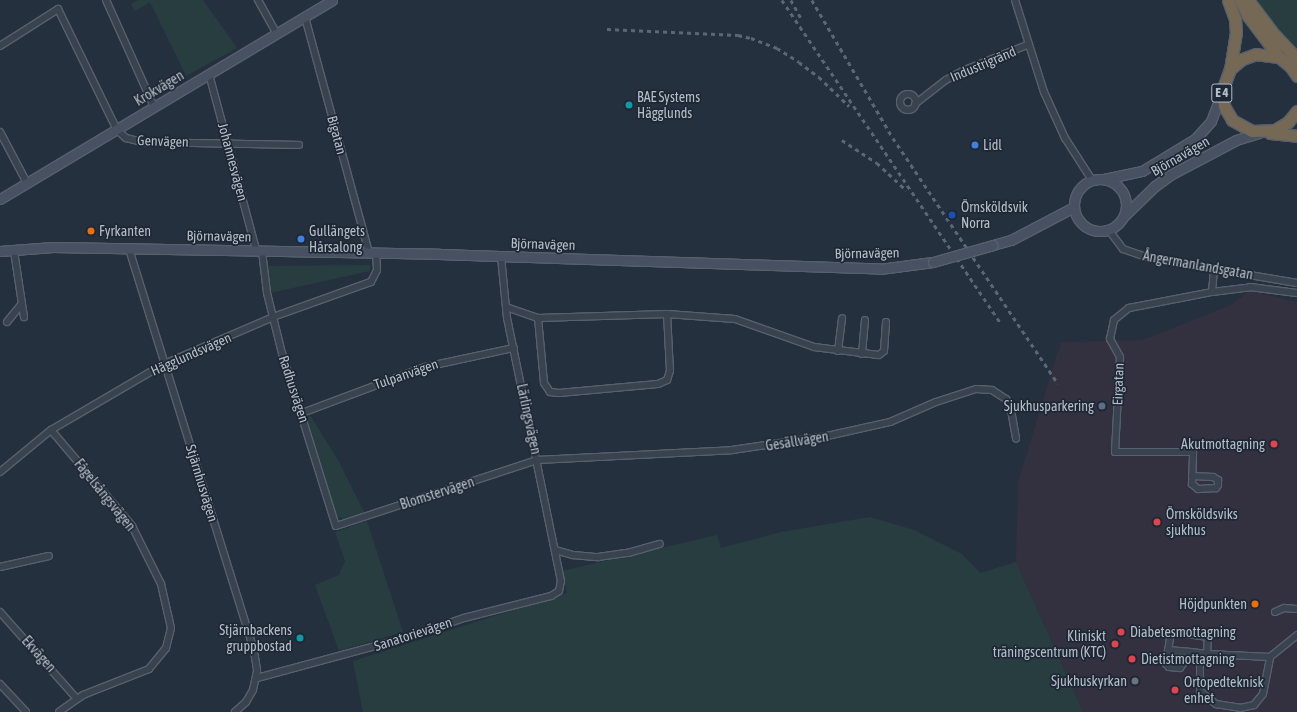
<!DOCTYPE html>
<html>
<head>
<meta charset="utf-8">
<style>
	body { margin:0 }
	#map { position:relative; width:1297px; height:712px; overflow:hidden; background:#25303f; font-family:"Asap Condensed",sans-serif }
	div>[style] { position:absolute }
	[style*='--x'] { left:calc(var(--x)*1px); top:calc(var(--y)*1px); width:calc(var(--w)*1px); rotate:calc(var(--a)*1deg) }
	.medical>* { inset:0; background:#333140 }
	.green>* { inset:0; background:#273d40 }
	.roads { filter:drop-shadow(1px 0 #57606d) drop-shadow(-1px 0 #57606d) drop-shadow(0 1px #57606d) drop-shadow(0 -1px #57606d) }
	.street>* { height:6px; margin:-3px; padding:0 3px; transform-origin:3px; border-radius:3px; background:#39424f }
	.street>.ring { margin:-3px; padding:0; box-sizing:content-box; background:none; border:6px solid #39424f; border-radius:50% }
	.secondary>* { height:9px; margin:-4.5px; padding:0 4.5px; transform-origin:4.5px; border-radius:4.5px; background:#475162 }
	.secondary>.ring { margin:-4.5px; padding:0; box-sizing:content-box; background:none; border:9px solid #475162; border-radius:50% }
	.highway>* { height:11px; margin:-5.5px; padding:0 5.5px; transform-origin:5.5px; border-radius:5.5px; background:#756956 }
	.rail>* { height:2.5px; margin-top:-1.25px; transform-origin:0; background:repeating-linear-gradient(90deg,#5b6676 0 4px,transparent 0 8px) }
	.bridges { filter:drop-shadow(1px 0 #57606d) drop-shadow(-1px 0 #57606d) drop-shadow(0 1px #57606d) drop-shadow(0 -1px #57606d) }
	.secondary-bridge>* { height:9px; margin:-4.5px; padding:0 4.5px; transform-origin:4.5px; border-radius:4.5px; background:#475162 }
	.dots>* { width:11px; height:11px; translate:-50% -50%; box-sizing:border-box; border:2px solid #1e2734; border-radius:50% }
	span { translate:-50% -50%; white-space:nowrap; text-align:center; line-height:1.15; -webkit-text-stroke:3.5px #1e2734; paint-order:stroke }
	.shield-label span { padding:1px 3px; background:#1e2734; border:1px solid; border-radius:3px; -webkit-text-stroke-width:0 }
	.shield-label { font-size:13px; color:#b6bdca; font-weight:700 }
	.street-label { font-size:14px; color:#b6bdca }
	.poi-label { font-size:14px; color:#b6bdca }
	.left { translate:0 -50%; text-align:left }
	.right { translate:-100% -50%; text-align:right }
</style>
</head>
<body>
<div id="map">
	<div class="medical">
		<i style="clip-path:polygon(1249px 291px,1297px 302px,1297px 712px,1083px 712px,1016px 562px,1018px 482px,1061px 342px,1143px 340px,1231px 305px)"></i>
	</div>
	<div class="green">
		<i style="clip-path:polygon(138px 0,203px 0,237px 48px,186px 76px,150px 2px,135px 11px,131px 4px)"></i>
		<i style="clip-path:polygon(1255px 0,1297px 0,1297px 67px)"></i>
		<i style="clip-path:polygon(370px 265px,370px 271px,270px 293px,268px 266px)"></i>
		<i style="clip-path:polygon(310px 415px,338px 460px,365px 514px,347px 520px,336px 516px,307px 420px)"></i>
		<i style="clip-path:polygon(870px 517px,914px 530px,962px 554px,980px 573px,1016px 562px,1083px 712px,363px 712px,353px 661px,567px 593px,562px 571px,717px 535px,721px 548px,781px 532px)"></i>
		<i style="clip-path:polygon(367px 521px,403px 632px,339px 651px,315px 585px,339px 575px,345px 561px,335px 532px)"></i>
	</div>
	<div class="roads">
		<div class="street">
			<i style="--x:106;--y:0;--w:117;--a:65.8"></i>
			<i style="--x:258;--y:0;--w:38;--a:61"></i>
			<i style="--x:1015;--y:0;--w:96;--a:72.5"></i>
			<i style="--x:1044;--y:92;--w:51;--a:65.5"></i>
			<i style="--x:1065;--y:138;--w:50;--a:57.3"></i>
			<i style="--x:305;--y:17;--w:245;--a:74.8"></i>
			<i style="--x:0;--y:46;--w:69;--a:-32.5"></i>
			<i style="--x:58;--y:9;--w:135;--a:64"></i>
			<i style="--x:117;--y:130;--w:12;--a:42"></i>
			<i style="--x:126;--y:138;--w:16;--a:14"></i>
			<i style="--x:142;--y:142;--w:157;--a:1.1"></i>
			<i style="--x:209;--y:74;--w:182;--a:75"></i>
			<i class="ring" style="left:900px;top:94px;width:10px;height:10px"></i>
			<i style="--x:915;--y:104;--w:39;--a:-38"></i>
			<i style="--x:946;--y:80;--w:18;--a:-29"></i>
			<i style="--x:962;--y:71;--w:70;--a:-21.8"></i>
			<i style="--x:0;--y:132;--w:58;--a:62.1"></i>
			<i style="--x:1108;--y:229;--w:25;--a:53"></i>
			<i style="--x:1123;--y:249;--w:28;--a:19"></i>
			<i style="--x:1149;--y:258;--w:150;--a:9.6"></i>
			<i style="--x:129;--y:249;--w:421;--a:72.7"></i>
			<i style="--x:254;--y:651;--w:20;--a:81"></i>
			<i style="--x:257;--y:671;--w:19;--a:102"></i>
			<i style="--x:253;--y:690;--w:14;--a:120"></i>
			<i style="--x:246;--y:702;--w:15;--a:138"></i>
			<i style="--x:14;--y:251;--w:67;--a:81.4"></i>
			<i style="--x:262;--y:251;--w:42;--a:83.2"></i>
			<i style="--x:267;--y:293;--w:62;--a:76"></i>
			<i style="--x:282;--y:353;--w:181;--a:72.7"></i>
			<i style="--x:336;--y:526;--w:212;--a:-18.2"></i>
			<i style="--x:537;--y:460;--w:195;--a:-2.9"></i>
			<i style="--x:732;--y:450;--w:96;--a:-8.4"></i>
			<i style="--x:827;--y:436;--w:65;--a:-12.5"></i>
			<i style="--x:890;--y:422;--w:50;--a:-23.5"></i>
			<i style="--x:936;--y:402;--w:42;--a:-18"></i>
			<i style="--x:976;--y:389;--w:16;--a:4"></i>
			<i style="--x:992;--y:390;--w:17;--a:33"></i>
			<i style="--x:1006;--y:399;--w:12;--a:66"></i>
			<i style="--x:1011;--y:410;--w:29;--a:80"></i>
			<i style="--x:1212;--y:292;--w:23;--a:-85"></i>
			<i style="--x:506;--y:307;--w:34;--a:19"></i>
			<i style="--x:538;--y:318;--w:129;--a:-1.8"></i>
			<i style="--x:667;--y:314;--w:68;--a:4.2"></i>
			<i style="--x:735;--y:319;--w:84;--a:19.5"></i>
			<i style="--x:814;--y:347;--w:65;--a:7"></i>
			<i style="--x:879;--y:355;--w:6;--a:-39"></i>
			<i style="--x:884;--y:351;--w:29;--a:-86"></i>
			<i style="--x:538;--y:318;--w:65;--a:84.7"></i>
			<i style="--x:544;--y:383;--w:11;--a:56"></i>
			<i style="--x:550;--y:392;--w:9;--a:6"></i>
			<i style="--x:559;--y:393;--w:99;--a:-5.2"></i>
			<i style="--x:658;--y:384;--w:10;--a:-24"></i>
			<i style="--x:667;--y:380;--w:9;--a:-72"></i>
			<i style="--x:670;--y:371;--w:57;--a:-93"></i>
			<i style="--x:7;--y:322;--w:22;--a:-51"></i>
			<i style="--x:838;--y:351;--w:33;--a:-83"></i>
			<i style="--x:862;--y:354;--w:34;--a:-85"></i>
			<i style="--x:302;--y:413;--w:131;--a:-20.5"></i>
			<i style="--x:425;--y:367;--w:91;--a:-12.1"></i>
			<i style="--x:51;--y:430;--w:126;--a:49.8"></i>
			<i style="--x:132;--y:526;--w:65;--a:63.4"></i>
			<i style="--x:161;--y:584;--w:45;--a:77.2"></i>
			<i style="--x:171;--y:628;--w:21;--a:104"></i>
			<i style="--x:166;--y:648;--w:27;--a:129"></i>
			<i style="--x:149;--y:669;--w:71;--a:158.5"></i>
			<i style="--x:83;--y:695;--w:29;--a:145"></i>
			<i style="--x:0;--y:472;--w:66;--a:-39.5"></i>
			<i style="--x:51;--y:430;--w:131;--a:-30.3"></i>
			<i style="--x:164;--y:364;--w:119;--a:-23.3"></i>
			<i style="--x:273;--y:317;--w:104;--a:-19.7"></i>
			<i style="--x:371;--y:282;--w:13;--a:-63"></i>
			<i style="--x:377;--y:270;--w:17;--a:-93"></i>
			<i style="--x:1192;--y:476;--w:21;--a:3"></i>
			<i style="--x:1213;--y:477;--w:6;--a:31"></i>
			<i style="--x:1218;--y:480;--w:5;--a:90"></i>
			<i style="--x:1218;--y:485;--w:4;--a:124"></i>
			<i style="--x:1216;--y:488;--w:18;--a:177"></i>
			<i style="--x:1198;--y:489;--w:8;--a:-140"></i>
			<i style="--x:1192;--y:484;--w:32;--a:-88"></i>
			<i style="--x:1193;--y:452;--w:78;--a:180"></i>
			<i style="--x:1115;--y:452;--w:95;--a:-87"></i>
			<i style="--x:1120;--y:357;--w:21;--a:-119"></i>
			<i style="--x:1110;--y:339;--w:19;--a:-78"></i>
			<i style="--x:1114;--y:320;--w:19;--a:-39"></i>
			<i style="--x:1129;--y:308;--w:85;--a:-10.9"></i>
			<i style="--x:1212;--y:292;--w:38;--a:-7"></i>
			<i style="--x:1250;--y:287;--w:47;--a:7.3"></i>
			<i style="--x:555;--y:550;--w:19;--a:16"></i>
			<i style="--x:573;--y:555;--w:25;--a:5"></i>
			<i style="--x:598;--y:557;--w:30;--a:-8"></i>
			<i style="--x:628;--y:553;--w:33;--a:-16"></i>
			<i style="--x:0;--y:567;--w:50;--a:-12.7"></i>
			<i style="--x:0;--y:612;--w:116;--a:48.5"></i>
			<i style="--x:1275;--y:612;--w:10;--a:-24"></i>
			<i style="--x:1284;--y:608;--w:13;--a:4"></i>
			<i style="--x:1168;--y:650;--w:23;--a:5"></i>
			<i style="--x:1191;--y:652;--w:16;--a:7"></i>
			<i style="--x:1207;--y:654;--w:17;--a:-87"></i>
			<i style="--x:1208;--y:637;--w:37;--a:-172"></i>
			<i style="--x:1171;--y:632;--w:18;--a:99"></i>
			<i style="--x:1168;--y:650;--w:14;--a:98"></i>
			<i style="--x:1166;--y:664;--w:4;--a:45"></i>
			<i style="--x:1169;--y:667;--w:11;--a:5"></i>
			<i style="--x:1180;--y:668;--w:19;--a:-55"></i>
			<i style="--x:1270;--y:657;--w:63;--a:-177.3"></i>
			<i style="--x:1207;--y:654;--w:12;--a:125"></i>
			<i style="--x:1200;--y:664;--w:27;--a:90"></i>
			<i style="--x:1200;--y:691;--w:21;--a:39"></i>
			<i style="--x:1216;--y:704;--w:24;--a:9"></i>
			<i style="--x:1240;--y:708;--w:14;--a:-12"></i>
			<i style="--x:1254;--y:705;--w:14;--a:-51"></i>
			<i style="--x:1263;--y:694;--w:38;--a:-79"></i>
			<i style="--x:1270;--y:657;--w:35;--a:-39"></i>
			<i style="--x:257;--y:678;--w:146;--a:-15.1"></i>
			<i style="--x:398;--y:640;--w:70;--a:-18.4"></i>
			<i style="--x:464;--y:618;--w:90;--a:-14.2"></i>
			<i style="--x:551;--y:596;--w:9;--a:-32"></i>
			<i style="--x:559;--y:591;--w:10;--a:-79"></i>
			<i style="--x:561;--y:581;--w:268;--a:-101.6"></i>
			<i style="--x:507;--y:318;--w:61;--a:-95.6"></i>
			<i style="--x:0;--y:684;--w:38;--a:47"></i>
		</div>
		<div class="secondary">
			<i style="--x:1104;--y:179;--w:39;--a:-12"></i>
			<i style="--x:1142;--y:171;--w:62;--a:-31.1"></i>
			<i style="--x:1195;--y:139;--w:24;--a:-48"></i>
			<i style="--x:1211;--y:121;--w:31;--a:-69"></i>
			<i class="ring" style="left:1074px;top:179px;width:43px;height:43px"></i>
			<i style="--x:0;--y:199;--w:387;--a:-30.9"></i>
			<i style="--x:1124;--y:216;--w:43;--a:-44.1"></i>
			<i style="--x:1155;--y:186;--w:19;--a:-36"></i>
			<i style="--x:1170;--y:175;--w:75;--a:-27.9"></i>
			<i style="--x:1236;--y:140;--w:24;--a:-17"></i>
			<i style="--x:993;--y:245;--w:19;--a:-16"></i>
			<i style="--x:1011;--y:240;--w:71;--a:-27.6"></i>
			<i style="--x:0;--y:251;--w:53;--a:-4.3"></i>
			<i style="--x:53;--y:247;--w:386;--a:1"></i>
			<i style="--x:439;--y:254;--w:441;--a:1.9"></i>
			<i style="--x:880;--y:269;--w:53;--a:-7.5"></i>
		</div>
		<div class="highway">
			<i style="--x:1228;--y:0;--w:20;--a:70"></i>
			<i style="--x:1235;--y:19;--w:13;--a:86"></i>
			<i style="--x:1236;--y:32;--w:37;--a:99"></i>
			<i style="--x:1240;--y:0;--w:18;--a:63"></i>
			<i style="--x:1248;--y:16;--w:51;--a:52.9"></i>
			<i style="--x:1248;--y:0;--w:39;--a:53"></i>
			<i style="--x:1271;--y:31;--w:38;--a:47"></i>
			<i style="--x:1297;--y:76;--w:11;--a:-124"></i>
			<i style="--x:1291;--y:67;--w:16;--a:-140"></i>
			<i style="--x:1279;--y:57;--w:23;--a:-173"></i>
			<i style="--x:1256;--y:54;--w:15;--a:160"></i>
			<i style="--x:1242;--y:59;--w:16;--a:140"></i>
			<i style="--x:1230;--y:69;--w:23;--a:110"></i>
			<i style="--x:1222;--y:91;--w:15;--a:82"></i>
			<i style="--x:1224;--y:106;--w:16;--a:60"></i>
			<i style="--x:1232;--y:120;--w:23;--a:29"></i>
			<i style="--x:1252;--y:131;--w:23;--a:-2"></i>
			<i style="--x:1275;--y:130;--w:15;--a:-32"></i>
			<i style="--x:1288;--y:122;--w:14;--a:-51"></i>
			<i style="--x:1270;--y:133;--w:27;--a:6"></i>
		</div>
	</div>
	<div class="rail">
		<i style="--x:782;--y:0;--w:389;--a:55.9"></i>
		<i style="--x:791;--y:0;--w:23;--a:61"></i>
		<i style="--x:812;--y:0;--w:160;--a:59.6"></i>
		<i style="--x:893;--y:138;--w:296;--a:56.1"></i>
		<i style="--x:607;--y:29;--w:131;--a:2.6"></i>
		<i style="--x:738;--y:35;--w:13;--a:13"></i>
		<i style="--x:751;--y:38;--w:28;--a:21"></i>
		<i style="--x:777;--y:48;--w:26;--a:32"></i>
		<i style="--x:799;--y:62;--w:25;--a:37"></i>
		<i style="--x:819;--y:77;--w:42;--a:44"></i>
		<i style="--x:842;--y:140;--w:42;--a:33.3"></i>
		<i style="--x:877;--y:163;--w:40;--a:43"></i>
	</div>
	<div class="bridges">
		<div class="secondary-bridge">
			<i style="--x:933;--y:262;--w:62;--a:-15.8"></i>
		</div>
	</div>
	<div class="dots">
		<i style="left:629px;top:105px;background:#0f9aa8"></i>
		<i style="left:975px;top:145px;background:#3f7fe0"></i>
		<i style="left:952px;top:215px;background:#1a4fb4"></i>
		<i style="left:91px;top:231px;background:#e8710a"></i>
		<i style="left:301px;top:239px;background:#3f7fe0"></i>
		<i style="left:1102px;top:406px;background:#5c6f8a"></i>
		<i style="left:1274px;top:444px;background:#e0444e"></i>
		<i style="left:1157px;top:522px;background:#e0444e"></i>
		<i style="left:1255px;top:604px;background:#e8710a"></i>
		<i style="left:1121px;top:632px;background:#e0444e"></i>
		<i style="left:300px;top:638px;background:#0f9aa8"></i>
		<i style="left:1115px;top:644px;background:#e0444e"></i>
		<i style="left:1132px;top:659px;background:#e0444e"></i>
		<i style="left:1135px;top:681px;background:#6b7280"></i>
		<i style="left:1175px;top:690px;background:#e0444e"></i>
	</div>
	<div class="shield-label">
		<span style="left:1222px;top:93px">E 4</span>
	</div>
	<div class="street-label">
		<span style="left:983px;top:64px;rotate:-23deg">Industrigränd</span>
		<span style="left:159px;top:88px;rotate:-31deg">Krokvägen</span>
		<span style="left:337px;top:135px;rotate:75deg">Bigatan</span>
		<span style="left:163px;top:141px;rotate:2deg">Genvägen</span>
		<span style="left:1180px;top:156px;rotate:-30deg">Björnavägen</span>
		<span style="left:233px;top:162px;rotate:75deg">Johannesvägen</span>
		<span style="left:219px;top:236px;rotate:1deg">Björnavägen</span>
		<span style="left:543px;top:244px;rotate:2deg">Björnavägen</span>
		<span style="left:867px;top:253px;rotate:-1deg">Björnavägen</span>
		<span style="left:1198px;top:265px;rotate:10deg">Ångermanlandsgatan</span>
		<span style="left:191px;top:354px;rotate:-24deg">Hägglundsvägen</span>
		<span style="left:406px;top:374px;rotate:-19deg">Tulpanvägen</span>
		<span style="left:1118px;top:384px;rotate:-88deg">Eirgatan</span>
		<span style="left:294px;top:389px;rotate:72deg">Radhusvägen</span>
		<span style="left:529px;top:419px;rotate:78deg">Lärlingsvägen</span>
		<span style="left:797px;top:441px;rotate:-9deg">Gesällvägen</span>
		<span style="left:202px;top:483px;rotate:73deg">Stjärnhusvägen</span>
		<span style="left:437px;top:493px;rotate:-18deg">Blomstervägen</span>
		<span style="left:105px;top:495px;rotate:51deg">Fågelsångsvägen</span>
		<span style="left:413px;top:634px;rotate:-18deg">Sanatorievägen</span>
		<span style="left:39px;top:654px;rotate:48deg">Ekvägen</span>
	</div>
	<div class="poi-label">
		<span class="left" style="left:637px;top:105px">BAE Systems<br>Hägglunds</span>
		<span class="left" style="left:983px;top:145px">Lidl</span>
		<span class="left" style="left:961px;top:215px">Örnsköldsvik<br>Norra</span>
		<span class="left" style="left:99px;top:231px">Fyrkanten</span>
		<span class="left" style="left:309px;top:239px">Gullängets<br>Hårsalong</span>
		<span class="right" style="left:1094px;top:406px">Sjukhusparkering</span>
		<span class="right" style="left:1265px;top:444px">Akutmottagning</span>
		<span class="left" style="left:1166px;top:522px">Örnsköldsviks<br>sjukhus</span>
		<span class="right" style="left:1247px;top:604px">Höjdpunkten</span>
		<span class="right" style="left:292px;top:638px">Stjärnbackens<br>gruppbostad</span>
		<span class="left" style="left:1130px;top:632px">Diabetesmottagning</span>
		<span class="right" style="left:1106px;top:644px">Kliniskt<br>träningscentrum (KTC)</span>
		<span class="left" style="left:1141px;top:659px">Dietistmottagning</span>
		<span class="right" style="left:1127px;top:681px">Sjukhuskyrkan</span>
		<span class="left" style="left:1184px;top:690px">Ortopedteknisk<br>enhet</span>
	</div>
</div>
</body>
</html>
